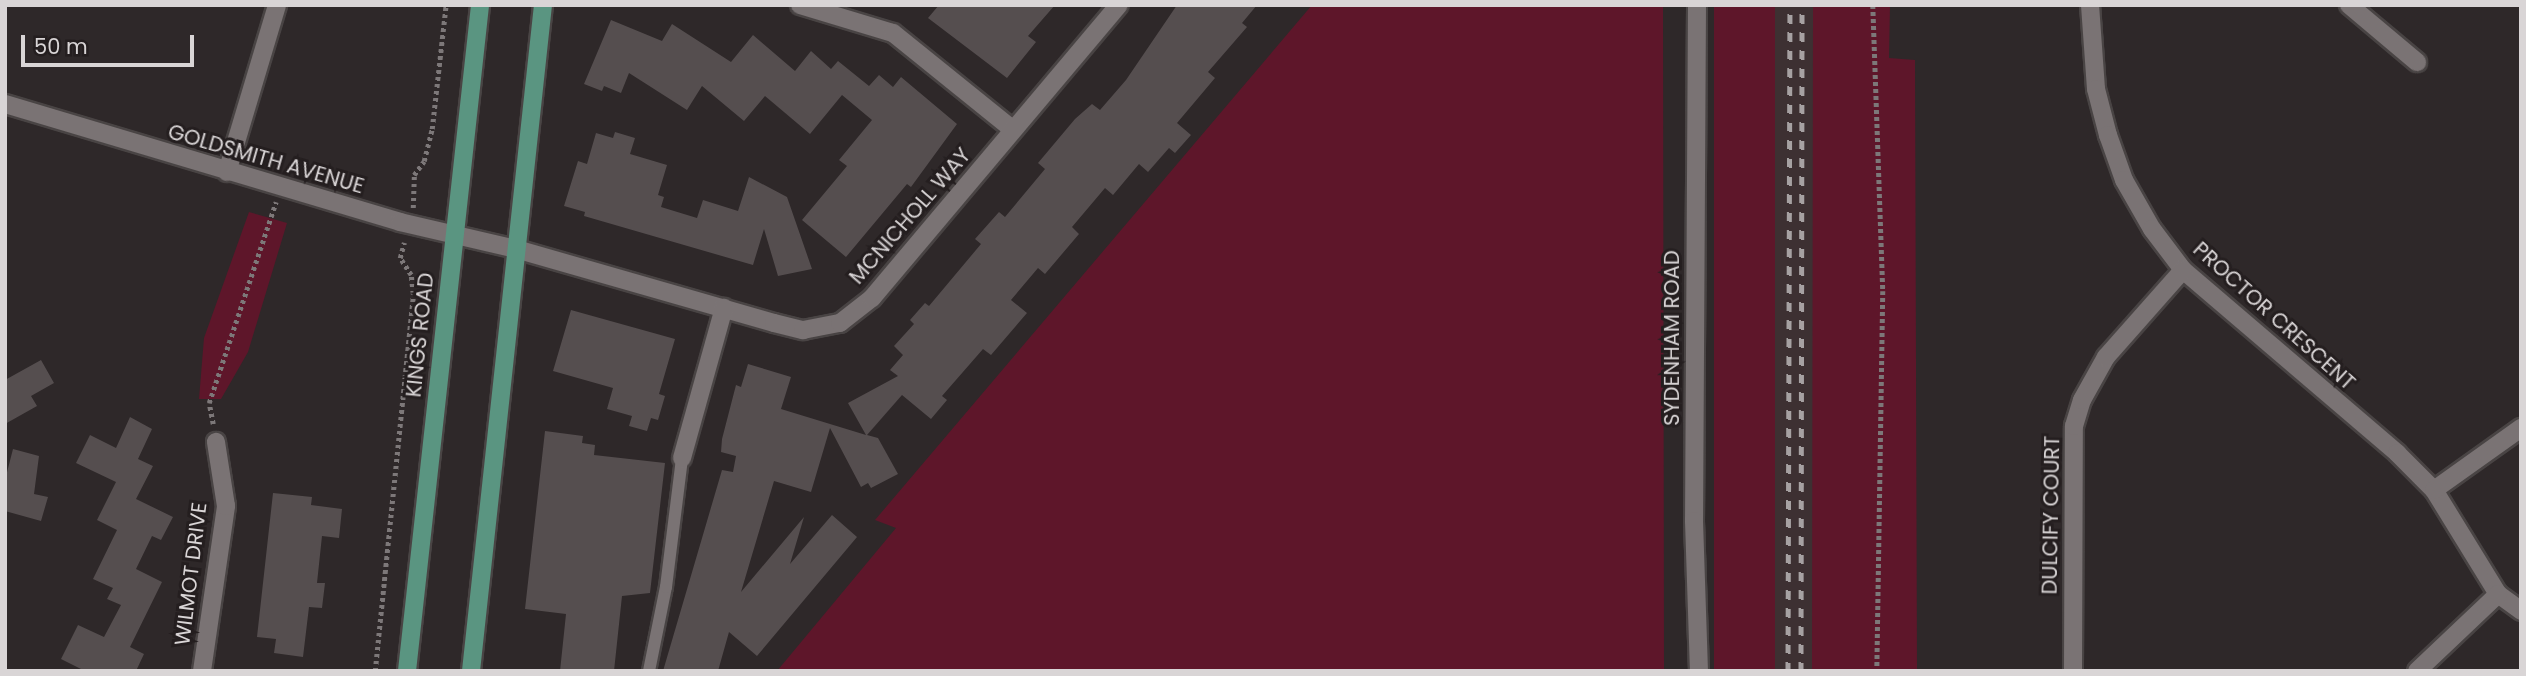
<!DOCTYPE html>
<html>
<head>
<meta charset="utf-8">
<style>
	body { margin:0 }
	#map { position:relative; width:2526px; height:676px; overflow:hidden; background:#2e2829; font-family:Poppins,sans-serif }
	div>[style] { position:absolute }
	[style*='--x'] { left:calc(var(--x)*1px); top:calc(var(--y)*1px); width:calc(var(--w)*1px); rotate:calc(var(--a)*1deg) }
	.built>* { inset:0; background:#3d3032; transform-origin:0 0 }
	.green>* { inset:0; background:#5e162a; transform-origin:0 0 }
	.building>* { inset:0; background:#554e4f }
	.path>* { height:4.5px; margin-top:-2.25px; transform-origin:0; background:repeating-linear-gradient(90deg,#7d7879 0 3.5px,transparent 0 7px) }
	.roads { filter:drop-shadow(2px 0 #494444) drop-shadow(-2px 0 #494444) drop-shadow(0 2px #494444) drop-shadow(0 -2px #494444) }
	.service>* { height:12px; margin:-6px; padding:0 6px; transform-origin:6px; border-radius:6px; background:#7a7374 }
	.minor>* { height:18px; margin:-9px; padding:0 9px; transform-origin:9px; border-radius:9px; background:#7a7374 }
	.tertiary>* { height:18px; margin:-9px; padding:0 9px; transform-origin:9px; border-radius:9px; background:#7a7374 }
	.primary>* { height:18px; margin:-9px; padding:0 9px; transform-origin:9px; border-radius:9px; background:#5a9581 }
	.rail>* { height:5px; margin-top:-2.5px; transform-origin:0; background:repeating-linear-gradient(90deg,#a6a1a2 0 9px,transparent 0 18px) }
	span { translate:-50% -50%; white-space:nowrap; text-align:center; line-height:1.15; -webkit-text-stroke:6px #241e1f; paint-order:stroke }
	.street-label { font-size:21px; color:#d9d5d6 }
	.frame { position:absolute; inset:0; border:7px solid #d9d5d6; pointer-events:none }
	.scale { position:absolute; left:21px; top:35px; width:173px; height:32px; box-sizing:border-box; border:4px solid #d9d5d6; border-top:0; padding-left:9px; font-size:21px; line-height:24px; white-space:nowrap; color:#d9d5d6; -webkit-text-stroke:5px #241e1f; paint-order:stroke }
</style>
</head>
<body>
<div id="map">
	<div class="built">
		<i style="left:1775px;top:5px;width:38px;height:666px"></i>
	</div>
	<div class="green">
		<i style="clip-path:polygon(1312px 5px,1663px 5px,1664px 671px,777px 671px,896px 528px,875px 520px)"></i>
		<i style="left:1714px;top:5px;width:61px;height:666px"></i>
		<i style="clip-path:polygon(1813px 5px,1890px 5px,1889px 58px,1915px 60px,1917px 671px,1812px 671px)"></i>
		<i style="clip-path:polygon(249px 212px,287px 223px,248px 352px,221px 399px,199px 399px,204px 338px)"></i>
	</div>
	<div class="building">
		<i style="clip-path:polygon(939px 5px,1055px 5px,1028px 36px,1036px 42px,1007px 78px,928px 18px)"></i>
		<i style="clip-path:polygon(1177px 5px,1257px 5px,1242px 23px,1247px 27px,1208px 72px,1215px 78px,1177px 123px,1191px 135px,1175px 153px,1169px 148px,1148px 172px,1139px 164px,1113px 195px,1105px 188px,1072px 227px,1079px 234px,1045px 274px,1038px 268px,1011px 300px,1027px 313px,991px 355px,983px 349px,942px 396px,947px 400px,931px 419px,902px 395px,867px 435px,878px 438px,898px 474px,871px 488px,868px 483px,861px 487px,830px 428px,811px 492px,774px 481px,741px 592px,804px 517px,790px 564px,832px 515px,857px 537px,757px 656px,729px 632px,718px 671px,663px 671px,722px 470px,733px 472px,736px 456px,721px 452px,722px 439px,736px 385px,741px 387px,748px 364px,791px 377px,781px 409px,866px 435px,848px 403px,898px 376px,890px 370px,903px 355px,894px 346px,914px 324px,910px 320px,925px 303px,929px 306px,981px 244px,975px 239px,999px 212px,1005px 217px,1045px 169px,1038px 163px,1075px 119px,1092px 104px,1100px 110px,1126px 80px)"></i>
		<i style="clip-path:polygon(611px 20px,662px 41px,672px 24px,731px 62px,753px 35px,795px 71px,811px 51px,831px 69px,838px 61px,869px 86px,879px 75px,893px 87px,901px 77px,957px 124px,911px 187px,907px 184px,846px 257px,802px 220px,847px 166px,839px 160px,872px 120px,842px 95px,810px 134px,765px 96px,744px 121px,702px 86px,687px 110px,629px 73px,621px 93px,604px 86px,602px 91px,584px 84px)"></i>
		<i style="clip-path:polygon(615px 132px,635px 138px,630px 154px,667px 165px,658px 195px,664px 197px,661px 207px,697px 218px,703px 200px,738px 211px,749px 177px,787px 197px,812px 269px,778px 276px,764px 229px,753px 265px,584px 216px,585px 212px,564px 206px,578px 161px,587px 164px,596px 133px,613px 138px)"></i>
		<i style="clip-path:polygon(571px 310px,675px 339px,659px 394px,665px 396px,658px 420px,651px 418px,647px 431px,629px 426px,632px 416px,607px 409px,613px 388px,553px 371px)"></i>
		<i style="clip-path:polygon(41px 360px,54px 383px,31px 396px,37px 406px,5px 424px,5px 380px)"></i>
		<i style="clip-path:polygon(130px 417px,152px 429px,138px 459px,153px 466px,136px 499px,173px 517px,161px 540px,152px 536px,136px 569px,162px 582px,130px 647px,144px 654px,136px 671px,85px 671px,61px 659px,78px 625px,104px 637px,121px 605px,107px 599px,113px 588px,93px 579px,117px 530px,97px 520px,116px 482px,76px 463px,90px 435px,116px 448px)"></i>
		<i style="clip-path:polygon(545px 431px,583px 436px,582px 443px,595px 445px,594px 455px,665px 463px,650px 593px,622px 596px,614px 671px,560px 671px,566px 614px,525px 609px)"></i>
		<i style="clip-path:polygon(13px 449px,39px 456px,34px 494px,48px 497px,41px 521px,5px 511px,5px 480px)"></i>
		<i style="clip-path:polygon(273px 493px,312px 497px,311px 505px,342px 509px,339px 538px,322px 536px,317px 583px,325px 583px,322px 608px,309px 607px,303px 657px,274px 653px,276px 639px,257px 637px)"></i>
	</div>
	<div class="path">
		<i style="--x:1873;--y:5;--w:286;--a:88"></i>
		<i style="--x:1883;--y:291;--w:380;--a:90.9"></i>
		<i style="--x:413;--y:208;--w:33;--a:-88"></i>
		<i style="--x:414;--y:175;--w:17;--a:-54"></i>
		<i style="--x:424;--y:161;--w:33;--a:-76"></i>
		<i style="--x:432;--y:129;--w:125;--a:-83.6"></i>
		<i style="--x:213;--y:424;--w:21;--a:-101"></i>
		<i style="--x:209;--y:403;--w:212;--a:-71.6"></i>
		<i style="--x:375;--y:671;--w:379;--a:-84.2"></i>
		<i style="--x:413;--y:294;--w:19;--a:-96"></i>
		<i style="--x:411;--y:275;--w:20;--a:-123"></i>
		<i style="--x:400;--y:258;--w:16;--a:-75"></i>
	</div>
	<div class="roads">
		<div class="service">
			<i style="--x:649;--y:671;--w:86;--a:-78.6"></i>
			<i style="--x:666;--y:587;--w:130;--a:-82.9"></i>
		</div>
		<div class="minor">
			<i style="--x:800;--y:5;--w:97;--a:16.8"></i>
			<i style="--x:893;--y:33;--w:154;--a:38.9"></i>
			<i style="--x:1697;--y:5;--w:516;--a:90.33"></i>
			<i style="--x:1694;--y:521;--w:150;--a:88.1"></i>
			<i style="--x:2090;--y:5;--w:84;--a:85.9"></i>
			<i style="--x:2096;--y:89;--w:48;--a:75.4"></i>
			<i style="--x:2108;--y:135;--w:48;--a:70.4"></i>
			<i style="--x:2124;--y:180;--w:56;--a:60.3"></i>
			<i style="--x:2152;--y:229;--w:51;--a:52.9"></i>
			<i style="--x:2183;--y:270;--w:282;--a:40.5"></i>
			<i style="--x:2397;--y:453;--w:52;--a:45"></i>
			<i style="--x:2434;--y:490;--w:122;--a:58.4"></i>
			<i style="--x:2498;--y:594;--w:29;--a:36"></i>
			<i style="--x:2349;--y:5;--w:89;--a:40"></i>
			<i style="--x:227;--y:172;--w:174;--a:-73.3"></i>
			<i style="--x:516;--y:249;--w:268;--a:16"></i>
			<i style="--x:774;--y:323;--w:30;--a:14"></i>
			<i style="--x:803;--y:330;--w:38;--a:-11"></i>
			<i style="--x:840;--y:323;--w:41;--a:-38"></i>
			<i style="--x:872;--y:298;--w:383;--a:-49.9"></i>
			<i style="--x:682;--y:458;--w:156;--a:-74.4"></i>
			<i style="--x:2434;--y:490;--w:107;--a:-35.5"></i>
			<i style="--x:202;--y:671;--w:167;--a:-81.7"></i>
			<i style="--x:226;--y:506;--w:65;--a:-98.9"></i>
			<i style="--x:2073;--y:671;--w:245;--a:-89.8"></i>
			<i style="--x:2074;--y:426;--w:27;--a:-73"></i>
			<i style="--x:2082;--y:400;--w:49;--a:-60.8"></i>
			<i style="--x:2106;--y:357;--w:116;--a:-48.5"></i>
			<i style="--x:2417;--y:671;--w:112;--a:-43.5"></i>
		</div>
		<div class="tertiary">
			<i style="--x:5;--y:104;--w:412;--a:16.6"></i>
			<i style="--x:400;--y:222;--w:119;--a:13.1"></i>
		</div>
		<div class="primary">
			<i style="--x:407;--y:671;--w:670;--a:-83.74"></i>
			<i style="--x:471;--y:671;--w:670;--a:-83.83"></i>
		</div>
	</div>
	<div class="rail">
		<i style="--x:1788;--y:671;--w:666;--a:-89.83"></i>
		<i style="--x:1801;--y:671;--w:666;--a:-89.91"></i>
	</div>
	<div class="street-label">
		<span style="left:266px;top:159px;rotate:16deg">GOLDSMITH AVENUE</span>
		<span style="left:910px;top:216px;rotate:-49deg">MCNICHOLL WAY</span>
		<span style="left:2274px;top:316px;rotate:42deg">PROCTOR CRESCENT</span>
		<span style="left:420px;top:335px;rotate:-84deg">KINGS ROAD</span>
		<span style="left:1672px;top:338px;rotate:-90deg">SYDENHAM ROAD</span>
		<span style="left:2051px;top:515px;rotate:-89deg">DULCIFY COURT</span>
		<span style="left:191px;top:574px;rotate:-83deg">WILMOT DRIVE</span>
	</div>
	<div class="frame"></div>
	<div class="scale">50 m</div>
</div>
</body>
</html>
